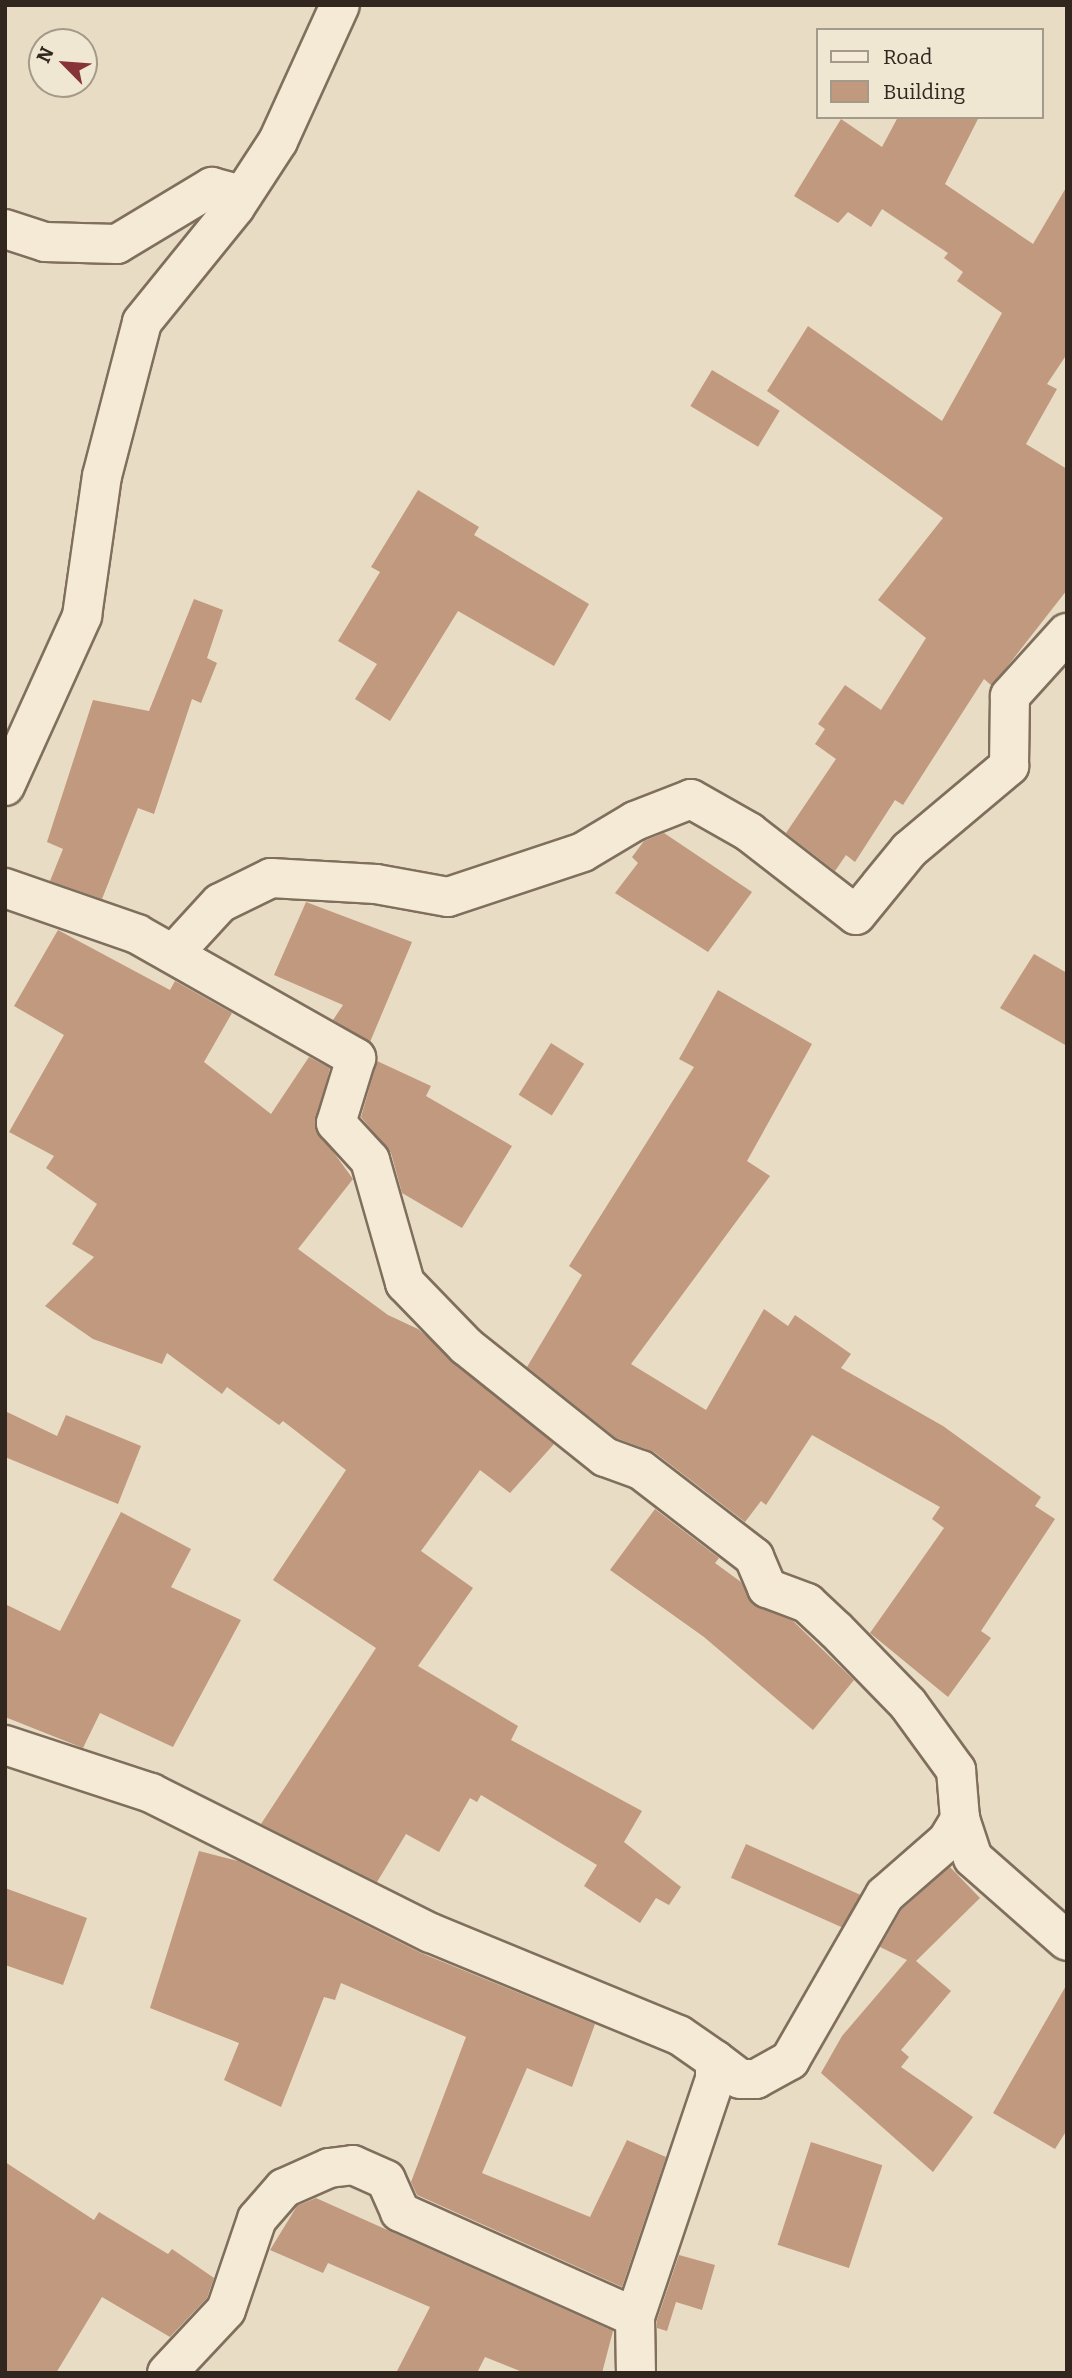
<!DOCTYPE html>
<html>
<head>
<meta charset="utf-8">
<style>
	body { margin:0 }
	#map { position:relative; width:1072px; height:2378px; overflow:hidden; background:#e8dcc4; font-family:Bitter,serif }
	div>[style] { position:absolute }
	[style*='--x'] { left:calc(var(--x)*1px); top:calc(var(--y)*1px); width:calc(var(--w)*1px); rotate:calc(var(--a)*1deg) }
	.building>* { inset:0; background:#c1997e; transform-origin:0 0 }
	.roads { filter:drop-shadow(2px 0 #806f5d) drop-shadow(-2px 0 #806f5d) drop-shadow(0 2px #806f5d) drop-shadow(0 -2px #806f5d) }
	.minor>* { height:38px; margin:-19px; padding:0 19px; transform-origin:19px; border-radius:19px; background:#f4ead6 }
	span { translate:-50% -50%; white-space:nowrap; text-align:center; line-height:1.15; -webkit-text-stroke:7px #f0e7d2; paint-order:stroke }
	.frame { position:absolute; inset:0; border:7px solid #32271f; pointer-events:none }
	.legend { position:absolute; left:816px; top:28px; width:228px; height:91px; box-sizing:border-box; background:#f0e7d2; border:2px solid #a49a8a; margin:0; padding:9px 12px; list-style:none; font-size:21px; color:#32271f }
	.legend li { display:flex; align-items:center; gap:14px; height:35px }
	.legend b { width:35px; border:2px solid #a49a8a }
	.north { position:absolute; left:28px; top:28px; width:70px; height:70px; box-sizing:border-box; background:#f0e7d2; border:2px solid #a49a8a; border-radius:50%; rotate:295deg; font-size:19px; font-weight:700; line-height:28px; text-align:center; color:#32271f }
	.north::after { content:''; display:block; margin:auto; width:24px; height:32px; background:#873436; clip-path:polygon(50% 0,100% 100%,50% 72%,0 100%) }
</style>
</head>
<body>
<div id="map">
	<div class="building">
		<i style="clip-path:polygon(898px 117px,979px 117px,945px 184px,1033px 244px,1067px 186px,1067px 354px,1047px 384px,1057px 389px,1026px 444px,1067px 469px,1067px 590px,992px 686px,984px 679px,903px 805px,895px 800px,855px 862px,846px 855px,835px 871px,786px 833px,836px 759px,815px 744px,825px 729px,818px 724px,845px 685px,881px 710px,926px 638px,878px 600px,943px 518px,767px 391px,808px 326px,942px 421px,1002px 313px,957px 281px,963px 272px,944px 258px,948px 253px,882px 209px,871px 227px,848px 212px,838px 223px,794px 196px,841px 119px,882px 147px)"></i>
		<i style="left:712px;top:370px;width:79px;height:42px;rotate:31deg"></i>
		<i style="clip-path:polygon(418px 490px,479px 527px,474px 535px,589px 604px,554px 666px,458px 611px,390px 721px,355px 699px,377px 664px,338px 641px,380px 572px,371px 567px)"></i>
		<i style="clip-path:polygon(194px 599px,223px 610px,207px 658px,217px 663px,201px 703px,192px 699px,154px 814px,138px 808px,102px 899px,50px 881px,63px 849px,47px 842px,93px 700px,149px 711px)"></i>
		<i style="clip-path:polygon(664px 833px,752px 892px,708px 952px,615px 893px,638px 863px,632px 857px,644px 841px)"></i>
		<i style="clip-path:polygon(306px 902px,412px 942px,370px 1042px,333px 1020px,343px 1005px,274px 975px)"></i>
		<i style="clip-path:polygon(58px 930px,170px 990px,175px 981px,232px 1013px,204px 1062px,271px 1114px,309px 1057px,330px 1068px,315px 1127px,353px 1179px,298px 1249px,388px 1315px,418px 1329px,554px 1444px,510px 1493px,480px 1470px,421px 1551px,473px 1588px,418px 1666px,518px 1726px,511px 1740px,642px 1811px,624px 1842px,681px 1887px,669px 1905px,656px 1898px,640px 1923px,584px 1886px,597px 1865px,481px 1795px,477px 1802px,470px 1798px,439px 1852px,406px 1834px,377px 1882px,261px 1824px,376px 1648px,273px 1580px,346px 1470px,283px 1421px,279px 1425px,227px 1387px,222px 1394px,167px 1353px,162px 1364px,93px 1339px,45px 1306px,94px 1257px,72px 1244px,97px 1204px,46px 1168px,54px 1156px,9px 1132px,64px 1035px,14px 1006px)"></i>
		<i style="clip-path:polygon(1034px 954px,1067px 973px,1067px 1046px,1000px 1008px)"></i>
		<i style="clip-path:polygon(718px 990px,812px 1044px,747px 1161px,770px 1176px,631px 1364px,706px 1410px,764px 1309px,788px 1326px,795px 1315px,851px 1354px,841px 1368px,943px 1426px,1041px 1497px,1035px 1506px,1055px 1519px,981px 1631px,991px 1638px,948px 1697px,870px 1633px,944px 1528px,932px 1519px,940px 1507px,812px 1435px,766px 1505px,761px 1501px,745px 1522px,654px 1452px,616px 1438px,527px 1367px,582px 1275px,569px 1266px,694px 1067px,679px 1059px)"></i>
		<i style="left:551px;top:1043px;width:39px;height:61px;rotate:32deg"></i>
		<i style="clip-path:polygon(377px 1061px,431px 1086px,426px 1096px,512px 1146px,462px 1228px,402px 1193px,391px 1153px,361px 1117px)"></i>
		<i style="clip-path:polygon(5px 1411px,57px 1436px,66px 1415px,141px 1446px,118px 1504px,5px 1457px)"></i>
		<i style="clip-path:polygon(655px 1509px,719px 1558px,715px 1563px,741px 1582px,752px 1604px,793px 1621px,854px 1680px,813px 1730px,704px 1637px,610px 1570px)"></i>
		<i style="clip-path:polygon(121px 1512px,191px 1549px,171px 1587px,241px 1620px,173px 1747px,100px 1713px,83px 1748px,5px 1717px,5px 1604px,60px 1631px)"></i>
		<i style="left:746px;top:1844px;width:125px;height:37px;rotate:24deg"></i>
		<i style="clip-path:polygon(199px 1851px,238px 1861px,421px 1953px,595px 2024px,572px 2087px,527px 2068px,482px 2173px,590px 2217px,627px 2140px,666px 2157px,622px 2287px,417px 2195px,411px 2182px,466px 2037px,341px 1983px,335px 2000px,324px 1997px,281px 2107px,224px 2080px,239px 2043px,150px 2008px)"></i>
		<i style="clip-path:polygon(950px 1867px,980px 1898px,916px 1961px,951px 1991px,901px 2050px,909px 2057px,901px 2067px,973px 2117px,933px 2172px,821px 2073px,842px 2036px,907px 1960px,880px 1947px,902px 1909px)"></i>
		<i style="clip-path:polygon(5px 1888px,87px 1918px,63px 1985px,5px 1965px)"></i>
		<i style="clip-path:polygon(1067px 1984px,1067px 2130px,1055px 2149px,993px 2113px)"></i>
		<i style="left:811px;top:2142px;width:75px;height:108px;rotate:18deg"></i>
		<i style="clip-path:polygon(5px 2162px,94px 2220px,99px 2212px,168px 2254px,172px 2249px,214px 2278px,207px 2298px,170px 2337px,102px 2297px,56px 2373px,5px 2373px)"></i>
		<i style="clip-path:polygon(316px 2198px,613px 2331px,602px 2373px,525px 2373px,485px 2357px,477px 2373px,396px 2373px,430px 2307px,328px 2263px,323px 2273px,270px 2250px,297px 2206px)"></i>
		<i style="clip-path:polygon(679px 2255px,715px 2265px,702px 2310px,676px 2302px,667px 2331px,657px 2328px,657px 2320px)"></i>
	</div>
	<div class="roads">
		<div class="minor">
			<i style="--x:5;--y:229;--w:42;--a:18"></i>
			<i style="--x:45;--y:242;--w:72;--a:1.6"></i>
			<i style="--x:117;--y:244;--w:111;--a:-31"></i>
			<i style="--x:212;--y:187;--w:31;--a:15"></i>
			<i style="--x:5;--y:786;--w:187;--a:-65.6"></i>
			<i style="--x:82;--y:616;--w:141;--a:-81.9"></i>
			<i style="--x:102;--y:476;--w:159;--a:-75.4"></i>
			<i style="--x:142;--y:322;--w:148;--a:-51"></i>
			<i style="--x:235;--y:207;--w:79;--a:-56.9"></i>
			<i style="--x:278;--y:141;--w:149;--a:-65.5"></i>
			<i style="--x:5;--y:888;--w:140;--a:19.2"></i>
			<i style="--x:137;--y:934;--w:252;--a:29.5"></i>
			<i style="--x:356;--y:1058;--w:68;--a:107.1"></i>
			<i style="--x:336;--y:1123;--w:50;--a:47.4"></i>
			<i style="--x:370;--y:1160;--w:128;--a:74.1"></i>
			<i style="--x:405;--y:1283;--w:88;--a:45.9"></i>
			<i style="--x:466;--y:1346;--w:178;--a:38.6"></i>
			<i style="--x:605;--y:1457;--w:38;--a:20"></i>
			<i style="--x:641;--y:1470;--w:143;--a:37.6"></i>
			<i style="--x:754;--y:1557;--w:34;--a:67"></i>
			<i style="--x:767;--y:1588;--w:43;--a:20.6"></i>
			<i style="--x:807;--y:1603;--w:40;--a:43"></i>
			<i style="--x:836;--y:1630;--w:103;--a:45.8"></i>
			<i style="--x:908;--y:1704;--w:82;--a:54"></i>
			<i style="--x:956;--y:1770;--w:49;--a:85.3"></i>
			<i style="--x:960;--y:1819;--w:41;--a:71.6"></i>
			<i style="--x:973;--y:1858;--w:125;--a:41.4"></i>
			<i style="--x:174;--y:953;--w:68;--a:-47.4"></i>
			<i style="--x:220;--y:903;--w:57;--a:-26.1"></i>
			<i style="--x:271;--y:878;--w:105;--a:3.3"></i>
			<i style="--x:376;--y:884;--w:73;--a:10.2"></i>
			<i style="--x:448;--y:897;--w:142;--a:-18.4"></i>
			<i style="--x:583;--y:852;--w:61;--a:-30.8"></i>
			<i style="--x:635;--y:821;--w:60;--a:-21.4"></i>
			<i style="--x:691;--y:799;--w:67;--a:29.6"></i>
			<i style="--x:749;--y:832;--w:135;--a:37.8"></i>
			<i style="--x:856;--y:915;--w:84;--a:-50.8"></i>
			<i style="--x:909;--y:850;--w:131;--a:-40"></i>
			<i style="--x:1009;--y:766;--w:70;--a:-89.2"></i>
			<i style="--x:1010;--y:696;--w:85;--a:-47.9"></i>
			<i style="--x:5;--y:1745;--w:154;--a:18.2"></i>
			<i style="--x:151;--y:1793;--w:313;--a:26.6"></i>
			<i style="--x:431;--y:1933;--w:268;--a:22.4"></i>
			<i style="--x:679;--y:2035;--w:44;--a:34.8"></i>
			<i style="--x:715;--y:2060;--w:19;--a:90"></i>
			<i style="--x:715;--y:2079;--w:251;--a:108.6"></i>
			<i style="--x:635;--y:2317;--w:56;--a:89"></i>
			<i style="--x:715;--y:2060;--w:31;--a:37"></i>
			<i style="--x:740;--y:2079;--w:16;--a:0"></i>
			<i style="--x:756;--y:2079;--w:39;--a:-29"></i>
			<i style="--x:790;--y:2060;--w:190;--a:-60.1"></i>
			<i style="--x:885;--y:1895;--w:82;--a:-41.1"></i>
			<i style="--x:947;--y:1841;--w:26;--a:-59"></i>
			<i style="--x:167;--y:2373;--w:86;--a:-46.9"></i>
			<i style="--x:226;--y:2310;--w:96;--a:-71.2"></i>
			<i style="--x:257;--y:2219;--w:41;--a:-48.9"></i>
			<i style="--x:284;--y:2188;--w:49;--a:-24"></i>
			<i style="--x:329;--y:2168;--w:24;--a:-7"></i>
			<i style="--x:353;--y:2165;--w:36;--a:24"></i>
			<i style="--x:386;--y:2180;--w:35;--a:66"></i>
			<i style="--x:400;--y:2212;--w:257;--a:24.1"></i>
		</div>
	</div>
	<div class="frame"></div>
	<ul class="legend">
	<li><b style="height:9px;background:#f4ead6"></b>Road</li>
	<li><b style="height:19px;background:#c1997e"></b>Building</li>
	</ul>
	<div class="north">N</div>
</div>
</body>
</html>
